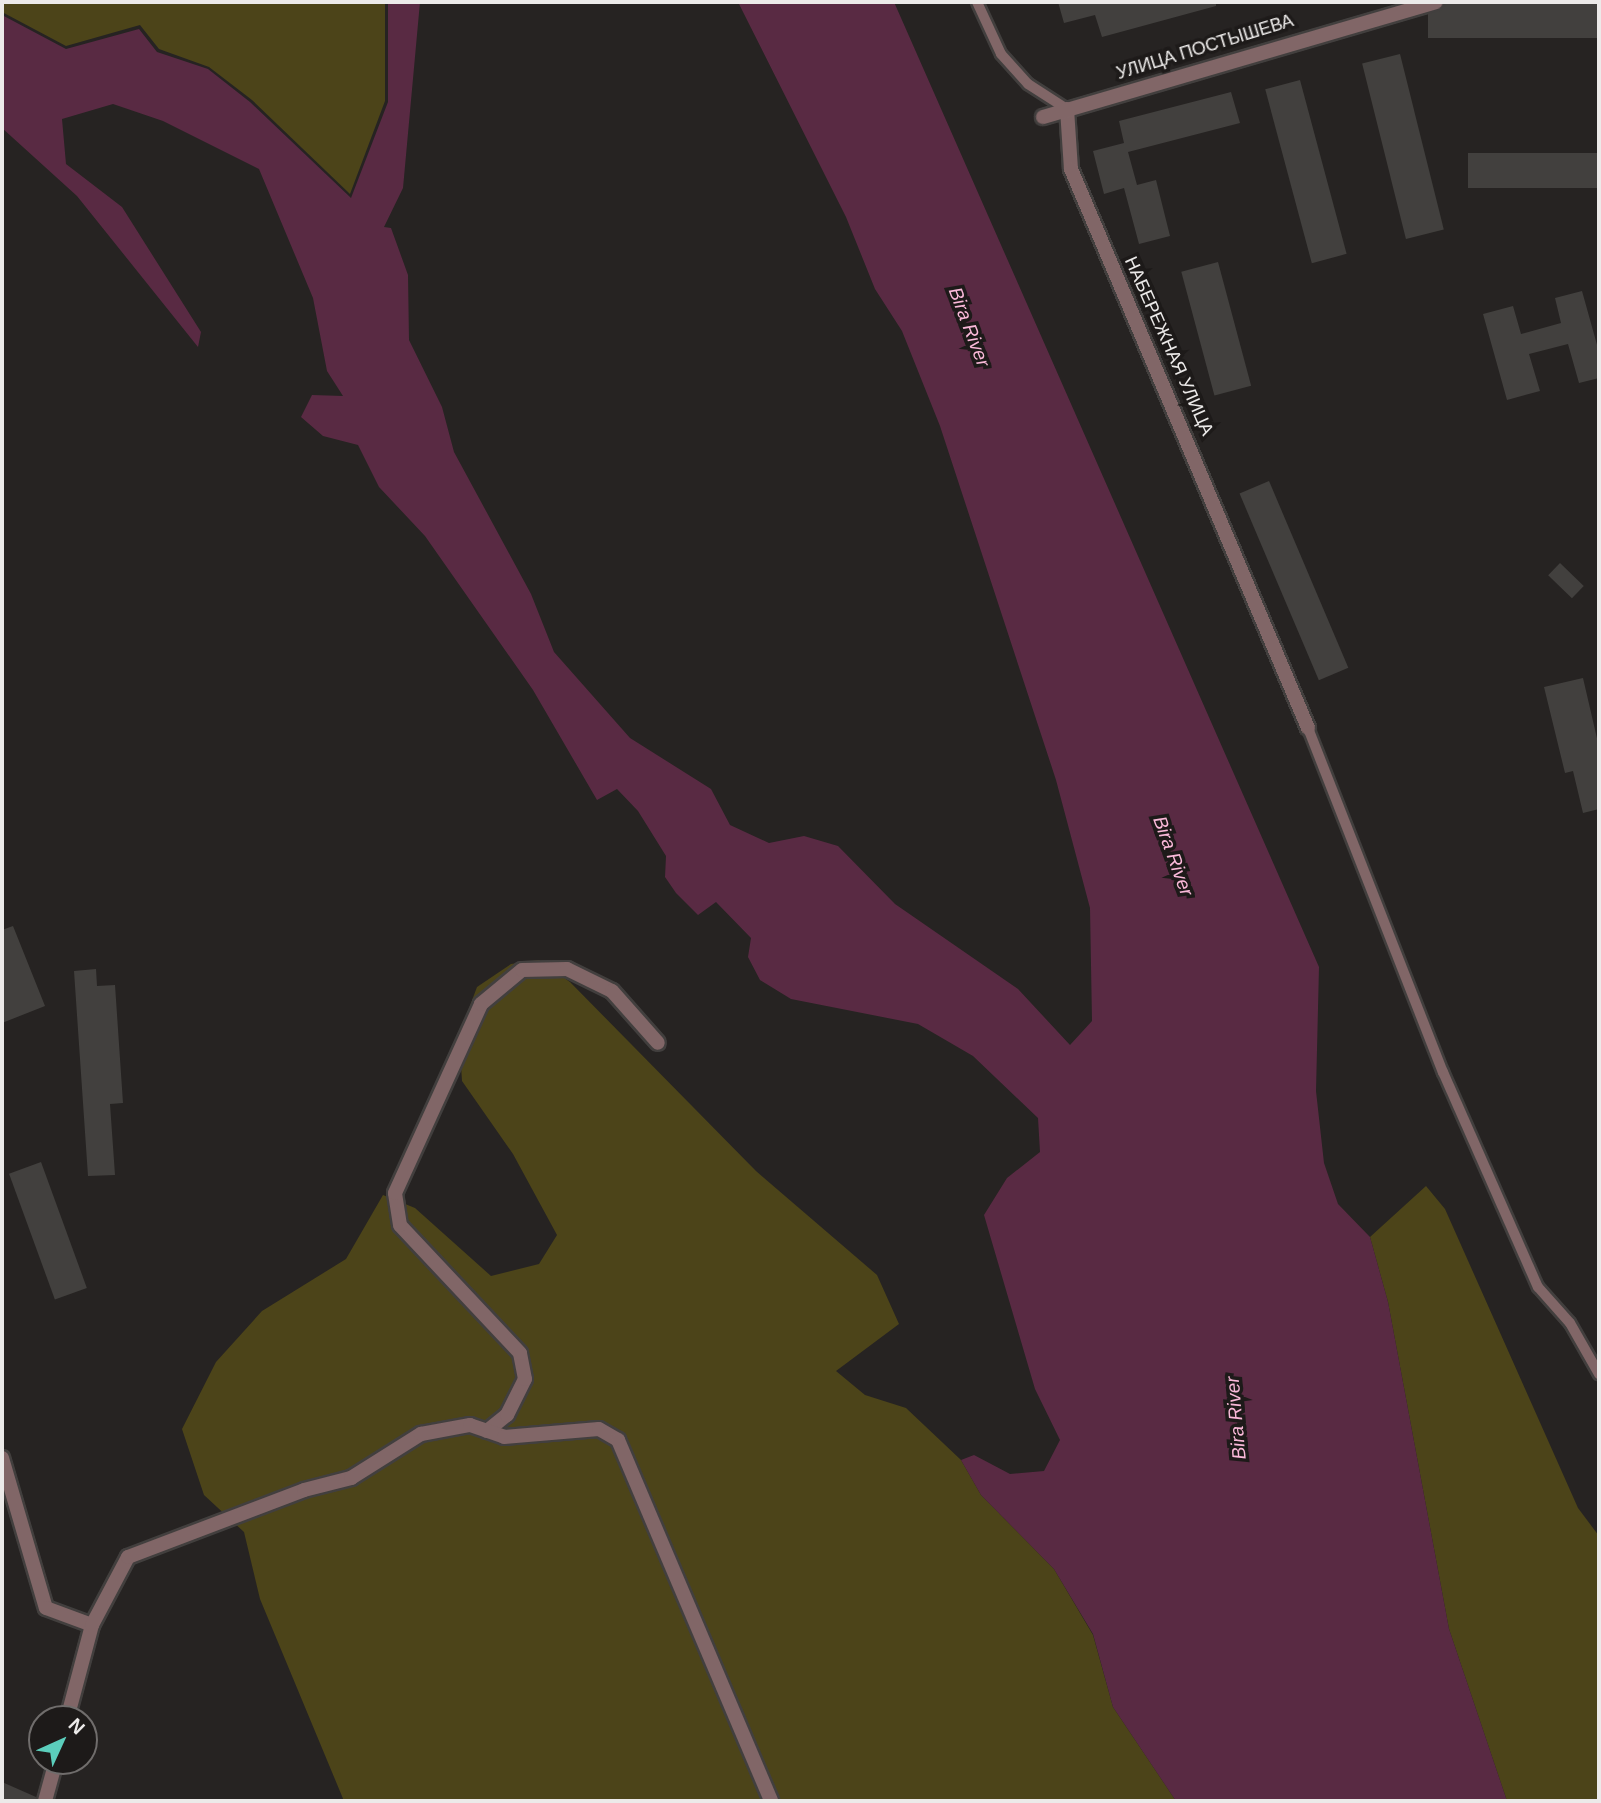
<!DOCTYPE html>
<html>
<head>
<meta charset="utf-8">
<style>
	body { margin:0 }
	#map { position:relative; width:1601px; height:1803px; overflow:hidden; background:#262322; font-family:Arial,sans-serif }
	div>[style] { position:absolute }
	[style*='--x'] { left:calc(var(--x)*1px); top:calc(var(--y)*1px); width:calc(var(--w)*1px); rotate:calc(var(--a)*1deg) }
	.green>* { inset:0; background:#4c4419 }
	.water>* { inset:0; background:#592a43 }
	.building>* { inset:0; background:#42403e; transform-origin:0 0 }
	.roads { filter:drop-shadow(2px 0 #423f3e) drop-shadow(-2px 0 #423f3e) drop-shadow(0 2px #423f3e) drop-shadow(0 -2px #423f3e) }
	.lane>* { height:10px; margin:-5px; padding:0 5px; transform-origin:5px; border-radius:5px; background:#816667 }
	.street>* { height:14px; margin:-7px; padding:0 7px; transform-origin:7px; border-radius:7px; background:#816667 }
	span { translate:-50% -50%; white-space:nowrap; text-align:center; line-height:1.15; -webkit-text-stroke:7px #1d1a19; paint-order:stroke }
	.street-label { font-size:18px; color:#eceae9 }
	.water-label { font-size:19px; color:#fab9d9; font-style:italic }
	.frame { position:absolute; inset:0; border:4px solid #eceae9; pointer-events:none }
	.north { position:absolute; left:28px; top:1705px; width:70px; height:70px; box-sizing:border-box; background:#1d1a19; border:2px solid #706d6c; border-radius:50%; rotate:45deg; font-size:19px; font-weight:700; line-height:28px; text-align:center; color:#eceae9 }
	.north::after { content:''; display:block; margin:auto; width:24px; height:32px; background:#5bcebc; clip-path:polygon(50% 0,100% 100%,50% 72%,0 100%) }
</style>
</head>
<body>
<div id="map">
	<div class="green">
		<i style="clip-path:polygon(2px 2px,385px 2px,385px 101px,350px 194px,252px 100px,209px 67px,159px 49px,140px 25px,66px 46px,2px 12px)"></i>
		<i style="clip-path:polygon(539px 960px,570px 982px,756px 1171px,877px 1275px,899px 1324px,836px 1371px,865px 1395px,906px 1408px,961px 1460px,981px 1495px,1054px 1569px,1093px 1635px,1113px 1707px,1176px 1801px,344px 1801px,260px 1599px,244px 1532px,204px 1495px,182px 1429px,216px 1362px,262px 1311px,346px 1259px,383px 1195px,415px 1208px,491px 1276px,539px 1264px,557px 1235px,513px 1154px,462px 1081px,459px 1035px,477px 987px,511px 964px)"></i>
		<i style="clip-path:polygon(1426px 1186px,1445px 1209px,1578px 1508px,1599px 1536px,1599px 1801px,1507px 1801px,1449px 1629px,1388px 1302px,1370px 1237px)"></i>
	</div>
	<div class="water">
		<i style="clip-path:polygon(388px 2px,420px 2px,403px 188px,384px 227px,391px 228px,408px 275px,409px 340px,442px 407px,454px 452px,531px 594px,554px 652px,630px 738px,711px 789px,730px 825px,769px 843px,804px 836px,838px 846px,895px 904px,1018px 989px,1070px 1045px,1092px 1021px,1090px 908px,1056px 780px,940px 426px,902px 331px,875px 289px,846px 217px,738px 2px,894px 2px,1319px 967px,1316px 1091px,1324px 1163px,1338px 1204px,1370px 1237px,1388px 1302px,1449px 1629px,1507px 1801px,1176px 1801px,1113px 1707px,1093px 1634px,1054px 1569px,981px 1495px,961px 1460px,974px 1455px,1010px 1474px,1044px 1471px,1060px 1440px,1035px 1389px,984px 1215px,1007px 1178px,1040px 1152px,1038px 1118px,973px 1056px,918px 1024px,791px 999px,760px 980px,748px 957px,751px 938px,716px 902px,698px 915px,676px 893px,665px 877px,666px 856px,638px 811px,617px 789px,597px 800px,533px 690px,425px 536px,379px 487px,358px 445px,323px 436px,301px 417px,312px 395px,343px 396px,327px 371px,313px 298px,259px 169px,163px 121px,113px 104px,62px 119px,66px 164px,122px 207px,201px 332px,198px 347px,77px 196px,2px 128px,2px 15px,66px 49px,139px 29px,157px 52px,208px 69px,250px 102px,351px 198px,388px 102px)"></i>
	</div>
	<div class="building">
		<i style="clip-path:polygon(1058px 2px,1216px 2px,1216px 6px,1102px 37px,1095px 15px,1064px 23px)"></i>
		<i style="left:1599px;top:2px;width:36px;height:171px;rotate:90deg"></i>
		<i style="left:1400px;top:54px;width:181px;height:39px;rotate:76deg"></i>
		<i style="left:1300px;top:80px;width:180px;height:36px;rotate:75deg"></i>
		<i style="clip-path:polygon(1231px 92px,1240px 123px,1128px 152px,1137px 185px,1156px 180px,1170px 236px,1139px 244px,1124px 188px,1104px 194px,1093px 151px,1124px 143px,1119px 121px)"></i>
		<i style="left:1599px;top:153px;width:35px;height:131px;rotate:90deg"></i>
		<i style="left:1218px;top:262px;width:128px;height:38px;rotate:75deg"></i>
		<i style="clip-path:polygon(1582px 291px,1599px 352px,1599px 378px,1579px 383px,1568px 344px,1529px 354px,1540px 391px,1507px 400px,1483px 314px,1513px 306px,1521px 334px,1561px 323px,1555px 298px)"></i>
		<i style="left:1269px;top:481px;width:203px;height:32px;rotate:67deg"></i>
		<i style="left:1560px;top:563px;width:33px;height:17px;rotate:44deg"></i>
		<i style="clip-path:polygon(1583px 678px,1599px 747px,1599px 809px,1583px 813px,1573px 771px,1565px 773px,1544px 687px)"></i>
		<i style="clip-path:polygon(13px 926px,45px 1006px,2px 1023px,2px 930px)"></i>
		<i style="clip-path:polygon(96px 969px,97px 986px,115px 985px,123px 1103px,110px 1104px,115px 1175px,88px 1176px,74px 971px)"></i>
		<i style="left:41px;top:1162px;width:134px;height:34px;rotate:70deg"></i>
		<i style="clip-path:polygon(2px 1782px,36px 1797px,36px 1801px,2px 1801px)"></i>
	</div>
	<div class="roads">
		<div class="lane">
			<i style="--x:977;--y:2;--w:57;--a:65.2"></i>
			<i style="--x:1001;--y:54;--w:40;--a:48"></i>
			<i style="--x:1028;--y:84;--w:46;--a:32.7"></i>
			<i style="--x:1308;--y:728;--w:370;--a:68.6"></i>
			<i style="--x:1443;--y:1072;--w:235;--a:66.2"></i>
			<i style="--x:1538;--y:1287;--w:48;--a:48.4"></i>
			<i style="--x:1570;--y:1323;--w:59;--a:60.4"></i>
		</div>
		<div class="street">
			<i style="--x:1067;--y:109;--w:60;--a:86.2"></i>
			<i style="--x:1071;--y:169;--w:607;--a:67.02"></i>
			<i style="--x:1043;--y:117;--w:409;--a:-16.3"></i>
			<i style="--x:487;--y:1431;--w:26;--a:-39"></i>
			<i style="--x:507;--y:1415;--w:40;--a:-63.4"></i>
			<i style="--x:525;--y:1379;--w:26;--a:-101"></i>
			<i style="--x:520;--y:1353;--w:175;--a:-133.2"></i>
			<i style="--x:400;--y:1225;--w:32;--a:-99"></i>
			<i style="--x:395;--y:1193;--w:208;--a:-65.5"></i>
			<i style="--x:481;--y:1004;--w:53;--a:-39.7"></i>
			<i style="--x:522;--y:970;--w:45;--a:-1.3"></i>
			<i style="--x:567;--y:969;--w:50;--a:26.1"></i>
			<i style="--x:612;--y:991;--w:69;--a:48.5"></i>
			<i style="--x:2;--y:1458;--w:156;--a:73.7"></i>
			<i style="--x:46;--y:1608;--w:49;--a:20.3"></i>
			<i style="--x:67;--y:1719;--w:97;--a:-75.1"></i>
			<i style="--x:92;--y:1625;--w:77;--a:-62.1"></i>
			<i style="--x:128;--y:1557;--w:188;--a:-20.8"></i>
			<i style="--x:304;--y:1490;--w:49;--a:-14.3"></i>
			<i style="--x:351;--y:1478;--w:83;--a:-32.2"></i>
			<i style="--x:421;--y:1434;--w:50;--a:-10.4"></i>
			<i style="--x:470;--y:1425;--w:36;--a:19"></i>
			<i style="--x:504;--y:1437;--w:95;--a:-4.8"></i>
			<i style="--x:599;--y:1429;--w:22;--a:30"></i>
			<i style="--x:618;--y:1440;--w:392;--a:67"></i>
			<i style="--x:45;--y:1801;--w:41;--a:-74.6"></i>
		</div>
	</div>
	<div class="street-label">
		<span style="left:1205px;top:47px;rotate:-17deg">УЛИЦА ПОСТЫШЕВА</span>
		<span style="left:1169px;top:346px;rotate:66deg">НАБЕРЕЖНАЯ УЛИЦА</span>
	</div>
	<div class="water-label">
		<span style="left:969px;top:327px;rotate:69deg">Bira River</span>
		<span style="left:1173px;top:856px;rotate:70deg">Bira River</span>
		<span style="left:1236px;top:1418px;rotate:-95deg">Bira River</span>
	</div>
	<div class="frame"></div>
	<div class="north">N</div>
</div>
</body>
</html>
